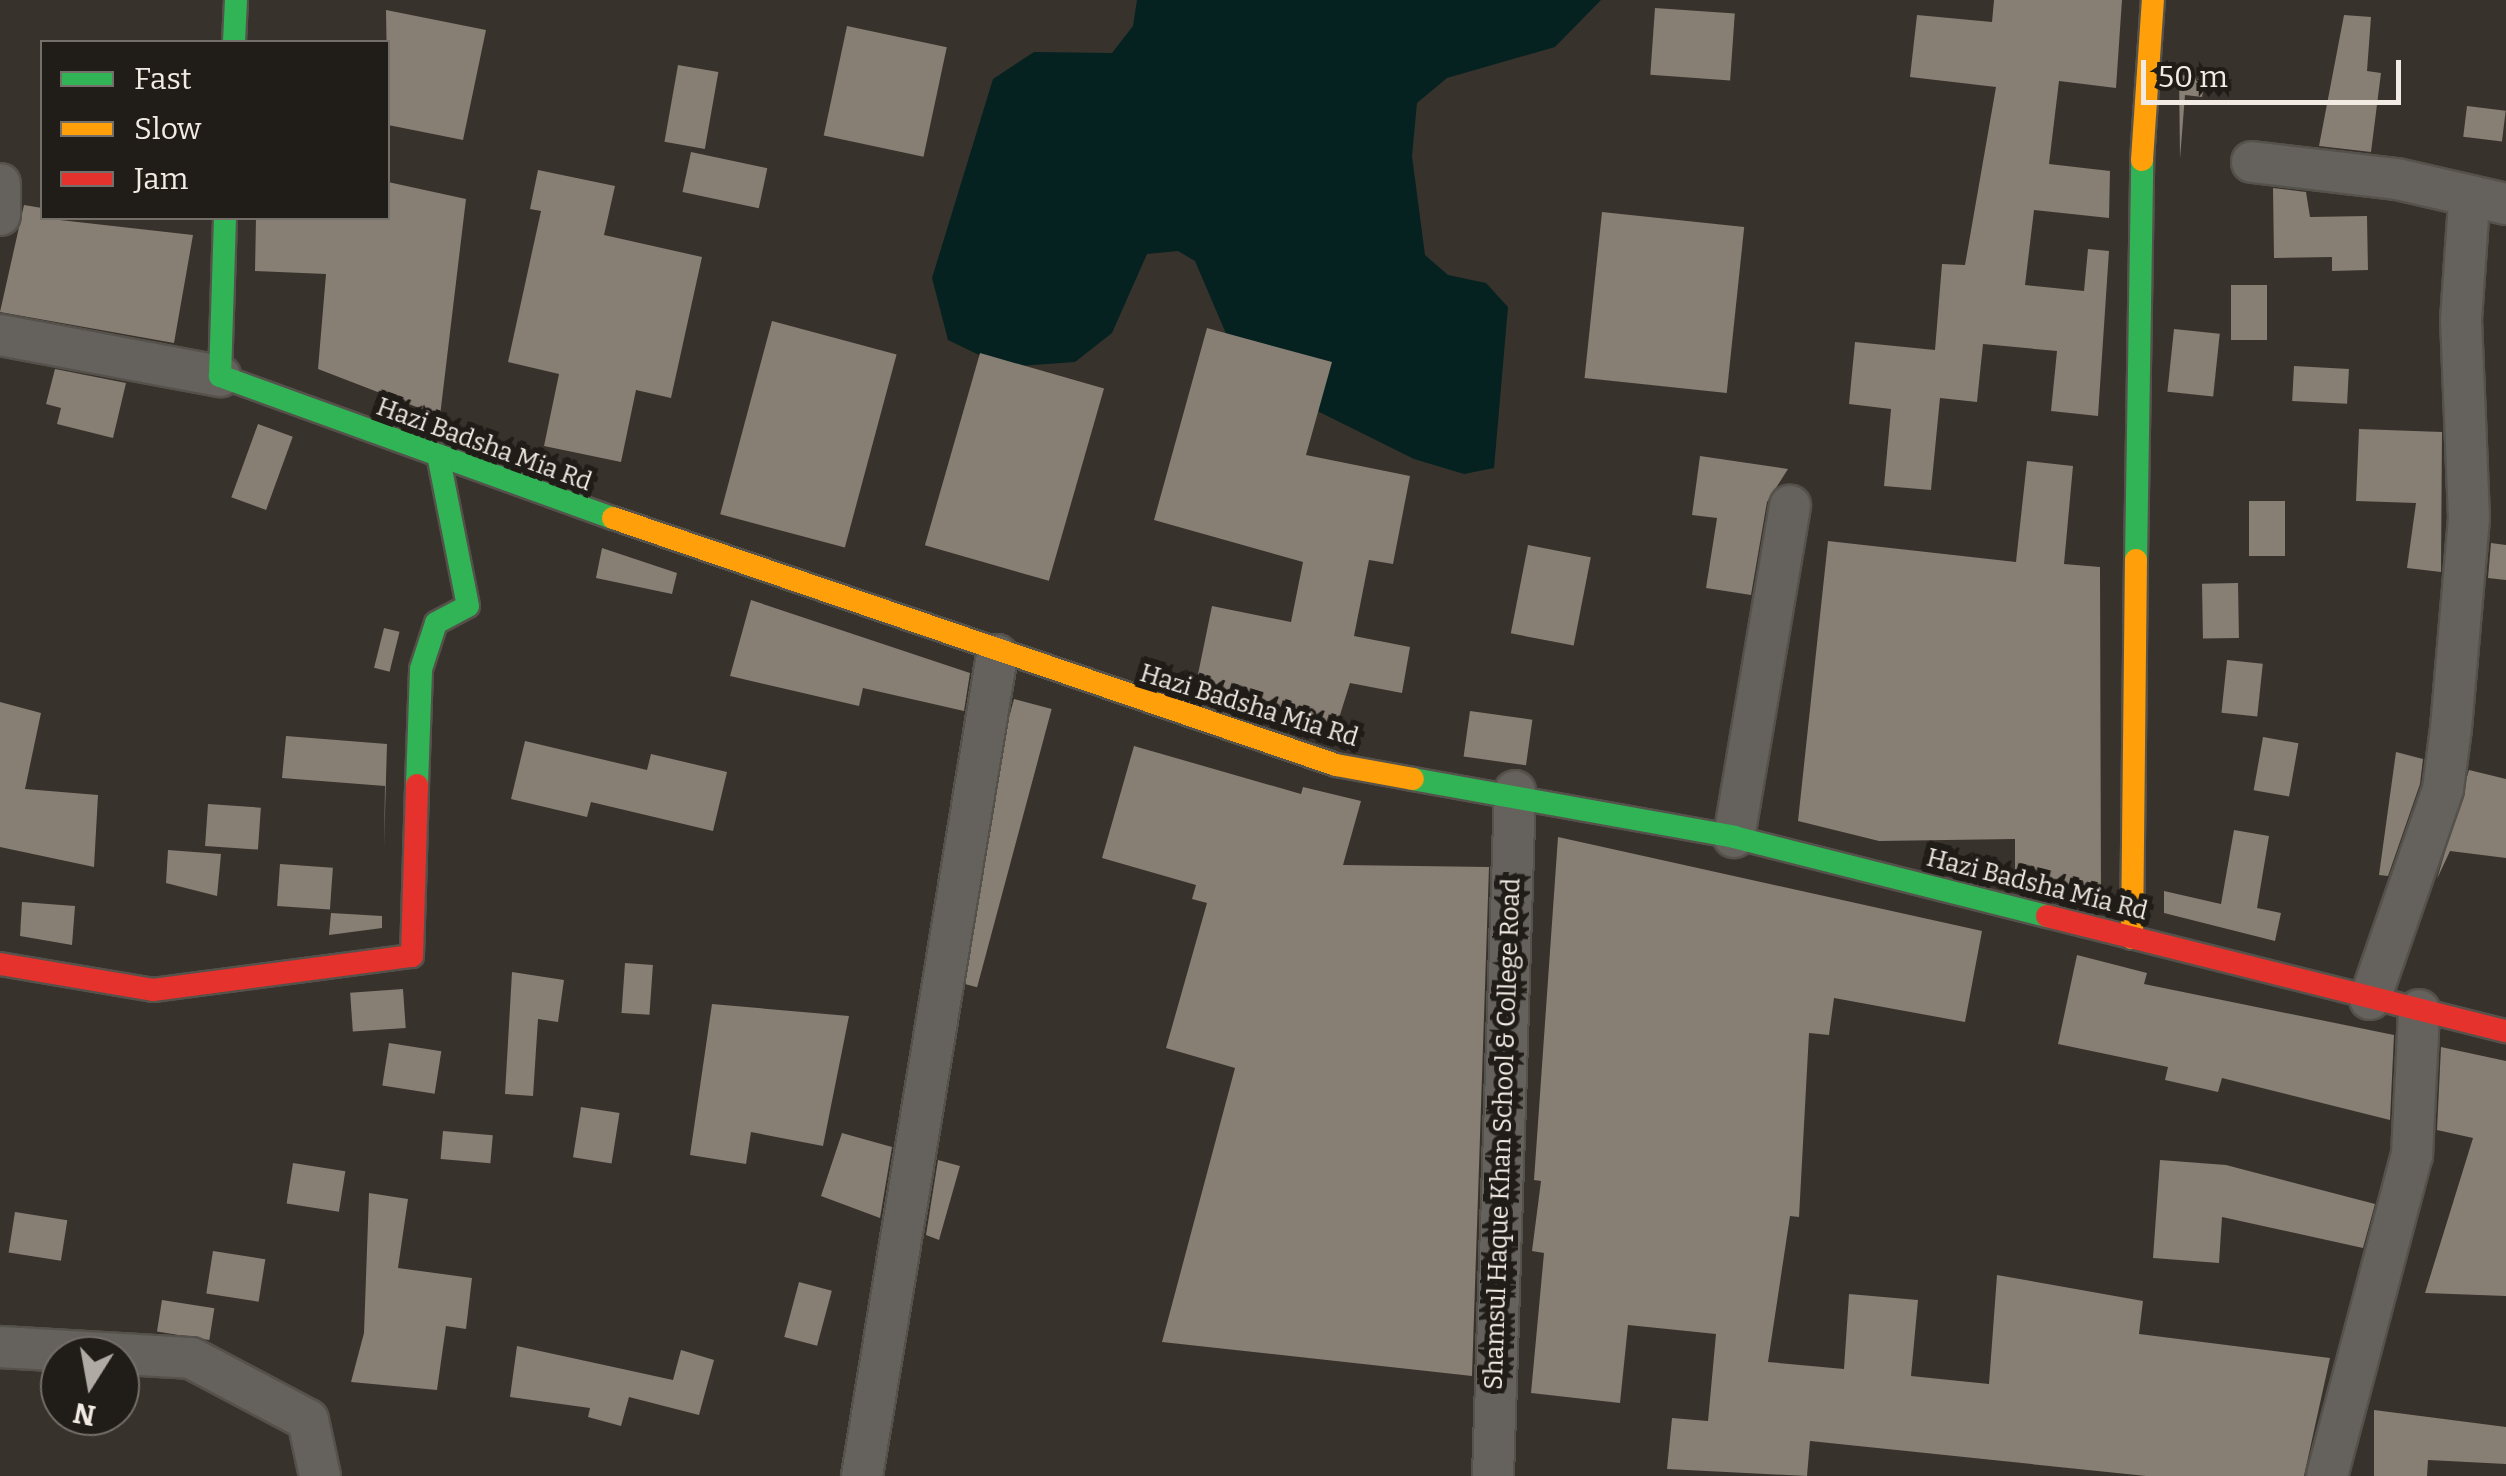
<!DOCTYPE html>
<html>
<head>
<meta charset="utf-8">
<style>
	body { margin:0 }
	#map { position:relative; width:2506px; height:1476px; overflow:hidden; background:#38322c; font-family:Bitter,serif }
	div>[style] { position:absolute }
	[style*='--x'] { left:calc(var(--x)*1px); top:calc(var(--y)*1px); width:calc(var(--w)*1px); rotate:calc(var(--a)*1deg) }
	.water>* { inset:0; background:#052221 }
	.building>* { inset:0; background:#877e74; transform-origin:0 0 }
	.roads { filter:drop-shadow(2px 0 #55514b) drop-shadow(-2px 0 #55514b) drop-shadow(0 2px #55514b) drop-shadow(0 -2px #55514b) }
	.street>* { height:40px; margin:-20px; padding:0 20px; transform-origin:20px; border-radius:20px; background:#65615c }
	.fast>* { height:22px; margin:-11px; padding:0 11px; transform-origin:11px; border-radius:11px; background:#30b455 }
	.slow>* { height:22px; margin:-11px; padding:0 11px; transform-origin:11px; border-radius:11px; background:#ff9f0a }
	.jam>* { height:22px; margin:-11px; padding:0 11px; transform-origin:11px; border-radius:11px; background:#e5322d }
	span { translate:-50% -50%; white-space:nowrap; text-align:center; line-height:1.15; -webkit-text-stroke:10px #201c17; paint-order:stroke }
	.street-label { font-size:25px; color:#f1ebe4 }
	.legend { position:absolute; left:40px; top:40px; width:350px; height:180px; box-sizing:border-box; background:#201c17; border:2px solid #746f69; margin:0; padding:12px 18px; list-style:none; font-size:30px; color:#f1ebe4 }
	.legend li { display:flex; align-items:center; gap:20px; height:50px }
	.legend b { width:50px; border:2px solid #746f69 }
	.north { position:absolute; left:40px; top:1336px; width:100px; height:100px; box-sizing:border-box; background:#201c17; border:2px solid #746f69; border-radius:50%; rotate:191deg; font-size:28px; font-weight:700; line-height:40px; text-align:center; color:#f1ebe4 }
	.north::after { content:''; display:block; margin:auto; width:35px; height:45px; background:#b0aaa4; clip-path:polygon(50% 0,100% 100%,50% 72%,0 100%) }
	.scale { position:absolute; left:2141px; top:60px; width:260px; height:45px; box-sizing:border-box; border:5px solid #f1ebe4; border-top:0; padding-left:12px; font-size:30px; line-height:35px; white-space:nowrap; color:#f1ebe4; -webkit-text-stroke:8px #201c17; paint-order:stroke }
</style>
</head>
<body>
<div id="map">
	<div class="water">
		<i style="clip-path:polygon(1137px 0,1601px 0,1555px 47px,1447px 78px,1417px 103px,1412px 156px,1425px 255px,1448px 275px,1486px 283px,1508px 307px,1494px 468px,1464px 474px,1414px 459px,1263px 384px,1227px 336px,1195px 261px,1178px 251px,1147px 254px,1112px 333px,1075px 362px,1004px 367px,948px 340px,932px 278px,993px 79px,1034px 52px,1112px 53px,1133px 26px)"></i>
	</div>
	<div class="building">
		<i style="clip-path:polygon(1994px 0,2122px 0,2116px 88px,2059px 81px,2049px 164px,2110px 171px,2109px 218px,2034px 210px,2025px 285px,2084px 291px,2088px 249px,2109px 251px,2098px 416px,2051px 411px,2057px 351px,1983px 344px,1977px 402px,1940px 398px,1931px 490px,1884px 486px,1891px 409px,1849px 404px,1855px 342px,1935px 350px,1942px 264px,1965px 265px,1996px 87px,1910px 77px,1917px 15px,1992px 22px)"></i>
		<i style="left:1655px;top:8px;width:80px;height:67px;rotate:4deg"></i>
		<i style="clip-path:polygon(386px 10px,486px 30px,463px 140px,388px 125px)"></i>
		<i style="clip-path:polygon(2344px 15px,2371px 17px,2367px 71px,2381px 73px,2371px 152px,2319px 146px)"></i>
		<i style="left:847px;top:26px;width:102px;height:112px;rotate:12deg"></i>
		<i style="left:678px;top:65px;width:41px;height:78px;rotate:10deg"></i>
		<i style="clip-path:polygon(2179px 74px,2205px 81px,2202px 97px,2185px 95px,2180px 159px)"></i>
		<i style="left:2467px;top:106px;width:39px;height:31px;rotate:7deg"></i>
		<i style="left:691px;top:152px;width:78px;height:41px;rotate:12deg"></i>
		<i style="clip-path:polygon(538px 170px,615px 186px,604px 235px,702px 257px,671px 398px,636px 390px,621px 462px,544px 446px,559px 374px,508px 362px,541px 211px,530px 209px)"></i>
		<i style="clip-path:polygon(388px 182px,466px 199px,440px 416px,318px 369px,326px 274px,255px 271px,256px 218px,388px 218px)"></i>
		<i style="clip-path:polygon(2273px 188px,2306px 192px,2310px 217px,2367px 216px,2368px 270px,2332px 271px,2332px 257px,2274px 258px)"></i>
		<i style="clip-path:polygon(24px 205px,42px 208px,42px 218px,193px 235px,174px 343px,0 312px)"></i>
		<i style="left:1602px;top:212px;width:143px;height:167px;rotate:6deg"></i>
		<i style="left:2231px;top:285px;width:36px;height:55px"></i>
		<i style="left:772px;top:321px;width:129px;height:200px;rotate:15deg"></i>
		<i style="clip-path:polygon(1207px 328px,1332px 362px,1306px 455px,1410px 476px,1393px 564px,1369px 560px,1354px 636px,1410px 647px,1402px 693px,1350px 683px,1335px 731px,1196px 684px,1212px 606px,1291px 622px,1303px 562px,1154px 520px)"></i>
		<i style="left:2174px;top:329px;width:46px;height:63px;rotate:6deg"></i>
		<i style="left:980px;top:353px;width:129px;height:200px;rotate:16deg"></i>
		<i style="left:2294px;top:366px;width:55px;height:35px;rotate:3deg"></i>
		<i style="clip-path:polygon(55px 369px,126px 383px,113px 438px,57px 424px,61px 408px,46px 404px)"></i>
		<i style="left:258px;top:424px;width:37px;height:78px;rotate:20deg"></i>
		<i style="clip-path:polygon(2359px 429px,2442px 432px,2441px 572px,2407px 568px,2416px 503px,2356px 501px)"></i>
		<i style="clip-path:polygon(1700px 456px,1788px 469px,1767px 502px,1751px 595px,1706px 588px,1717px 518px,1692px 515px)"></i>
		<i style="clip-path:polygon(2027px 461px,2073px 466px,2064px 564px,2100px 567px,2101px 897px,2015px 875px,2015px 839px,1879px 841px,1798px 821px,1828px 541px,2016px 562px)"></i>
		<i style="left:2285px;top:501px;width:55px;height:36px;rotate:90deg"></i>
		<i style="clip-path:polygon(2491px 543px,2506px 545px,2506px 580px,2488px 578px)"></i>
		<i style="left:1528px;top:545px;width:64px;height:90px;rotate:11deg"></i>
		<i style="clip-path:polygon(602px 548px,677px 573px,672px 594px,596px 578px)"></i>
		<i style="left:2238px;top:583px;width:55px;height:36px;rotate:89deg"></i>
		<i style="clip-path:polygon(751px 600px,970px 673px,964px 711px,863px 688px,859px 706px,730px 676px)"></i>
		<i style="left:384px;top:628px;width:16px;height:41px;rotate:14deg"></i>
		<i style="left:2227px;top:660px;width:36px;height:53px;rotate:6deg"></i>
		<i style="left:1014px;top:699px;width:39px;height:288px;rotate:15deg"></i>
		<i style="clip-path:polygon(0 702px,41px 713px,25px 789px,98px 795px,94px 867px,0 847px)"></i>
		<i style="left:1470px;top:711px;width:63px;height:46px;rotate:8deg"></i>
		<i style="clip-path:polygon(286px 736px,387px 744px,384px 849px,385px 786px,282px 778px)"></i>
		<i style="left:2263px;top:737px;width:36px;height:54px;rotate:10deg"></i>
		<i style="clip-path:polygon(525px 741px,647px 770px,651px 754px,727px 772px,713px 831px,591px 802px,587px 817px,511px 799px)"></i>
		<i style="clip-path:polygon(1134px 746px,1301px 794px,1303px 787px,1361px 801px,1343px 865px,1489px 867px,1472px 1376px,1162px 1342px,1235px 1068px,1166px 1048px,1207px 903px,1192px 899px,1196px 885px,1102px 858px)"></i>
		<i style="clip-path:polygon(2396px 752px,2423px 759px,2420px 784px,2388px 876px,2379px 875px)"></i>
		<i style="clip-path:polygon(2469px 770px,2506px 779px,2506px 858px,2450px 851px,2437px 879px)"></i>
		<i style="left:208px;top:804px;width:53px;height:42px;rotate:4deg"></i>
		<i style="clip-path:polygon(2234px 830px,2269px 836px,2257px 908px,2281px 913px,2275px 941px,2164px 913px,2164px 891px,2221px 904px)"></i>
		<i style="clip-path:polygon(1558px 837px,1982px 931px,1965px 1022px,1834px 998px,1829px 1035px,1809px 1033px,1799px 1217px,1790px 1216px,1768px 1362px,1844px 1369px,1849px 1294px,1918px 1300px,1911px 1376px,1989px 1384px,1997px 1275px,2143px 1301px,2139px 1334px,2330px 1358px,2304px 1476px,2146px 1476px,1810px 1441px,1807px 1476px,1667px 1469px,1672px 1418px,1708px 1421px,1716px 1334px,1628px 1325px,1620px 1403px,1531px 1393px,1544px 1253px,1532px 1251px,1541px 1181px,1534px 1180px)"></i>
		<i style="clip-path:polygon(168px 850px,221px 854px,217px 896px,166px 883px)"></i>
		<i style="left:280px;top:864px;width:53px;height:42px;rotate:4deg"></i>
		<i style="clip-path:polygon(22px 902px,75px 906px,72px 945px,20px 936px)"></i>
		<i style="clip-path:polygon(331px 913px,382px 916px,382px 928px,329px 935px)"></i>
		<i style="clip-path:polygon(2077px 955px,2147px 973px,2144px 984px,2394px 1035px,2390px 1120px,2222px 1078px,2218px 1092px,2165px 1080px,2168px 1067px,2058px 1044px)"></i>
		<i style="left:625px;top:963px;width:28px;height:50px;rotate:4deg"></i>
		<i style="clip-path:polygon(512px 972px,564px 980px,558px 1022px,538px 1019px,533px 1096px,505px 1094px)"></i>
		<i style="left:403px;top:989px;width:39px;height:53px;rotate:86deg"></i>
		<i style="clip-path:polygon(712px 1004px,849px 1016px,823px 1146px,751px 1132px,746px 1164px,690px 1155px)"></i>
		<i style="left:389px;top:1043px;width:53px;height:43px;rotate:9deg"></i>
		<i style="clip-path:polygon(2441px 1047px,2506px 1061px,2506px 1296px,2425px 1293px,2473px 1138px,2437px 1130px)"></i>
		<i style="left:581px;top:1107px;width:39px;height:51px;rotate:9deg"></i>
		<i style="left:443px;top:1131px;width:50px;height:28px;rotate:5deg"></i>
		<i style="clip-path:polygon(842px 1133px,892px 1147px,880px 1218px,821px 1196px)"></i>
		<i style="clip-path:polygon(938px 1160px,960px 1166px,939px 1240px,926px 1235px)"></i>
		<i style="clip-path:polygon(2160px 1160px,2226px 1165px,2375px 1204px,2363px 1248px,2222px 1217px,2219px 1263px,2153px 1258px)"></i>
		<i style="left:293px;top:1163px;width:53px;height:41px;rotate:9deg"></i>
		<i style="clip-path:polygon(369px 1193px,408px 1199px,398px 1268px,472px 1278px,466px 1329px,446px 1326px,437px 1390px,351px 1382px,364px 1333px)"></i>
		<i style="left:15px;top:1212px;width:53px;height:41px;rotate:9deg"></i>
		<i style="left:213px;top:1251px;width:53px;height:43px;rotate:9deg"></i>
		<i style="left:799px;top:1282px;width:34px;height:57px;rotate:15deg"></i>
		<i style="left:162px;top:1300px;width:53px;height:32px;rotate:9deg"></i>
		<i style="clip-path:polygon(517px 1346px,673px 1380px,681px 1350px,714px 1360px,699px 1415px,629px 1397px,621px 1426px,588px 1417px,590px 1408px,510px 1397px)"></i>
		<i style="clip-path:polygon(2374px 1410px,2506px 1427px,2506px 1464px,2428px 1460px,2427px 1476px,2374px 1476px)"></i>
	</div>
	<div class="roads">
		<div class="street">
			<i style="--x:2252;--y:162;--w:146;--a:6.7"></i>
			<i style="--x:2397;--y:179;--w:112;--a:12.9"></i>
			<i style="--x:0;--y:184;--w:31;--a:90"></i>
			<i style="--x:0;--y:335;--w:224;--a:10.6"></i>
			<i style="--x:1734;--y:837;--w:336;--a:-80.4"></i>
			<i style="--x:2370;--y:999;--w:222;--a:-70.8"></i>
			<i style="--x:2443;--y:789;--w:62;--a:-82.5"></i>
			<i style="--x:2451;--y:728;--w:211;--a:-85.1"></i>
			<i style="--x:2469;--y:518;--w:198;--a:-92.3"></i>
			<i style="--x:2461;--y:320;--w:118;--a:-86.1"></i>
			<i style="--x:0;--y:1347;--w:191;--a:3.3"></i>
			<i style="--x:191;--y:1358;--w:132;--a:27.9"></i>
			<i style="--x:308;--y:1420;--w:57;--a:77.9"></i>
			<i style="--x:862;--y:1476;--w:832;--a:-80.66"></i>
			<i style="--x:1493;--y:1476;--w:685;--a:-88.16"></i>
			<i style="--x:2327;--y:1476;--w:332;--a:-75.2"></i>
			<i style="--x:2412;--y:1155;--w:145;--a:-87.2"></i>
		</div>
		<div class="fast">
			<i style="--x:234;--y:42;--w:42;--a:-87.3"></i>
			<i style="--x:225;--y:218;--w:158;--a:91.8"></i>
			<i style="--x:220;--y:376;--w:418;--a:19.9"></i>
			<i style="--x:2136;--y:560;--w:400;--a:-89.1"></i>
			<i style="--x:1413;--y:779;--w:326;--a:10.2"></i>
			<i style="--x:1734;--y:837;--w:323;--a:14.2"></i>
			<i style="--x:417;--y:785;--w:116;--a:-88"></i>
			<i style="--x:421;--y:669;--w:48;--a:-71.9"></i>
			<i style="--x:436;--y:623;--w:36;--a:-28"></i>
			<i style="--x:468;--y:606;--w:150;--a:-101.2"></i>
		</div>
		<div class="slow">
			<i style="--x:2142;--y:160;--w:160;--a:-86.1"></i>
			<i style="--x:613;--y:518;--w:764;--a:18.86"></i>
			<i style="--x:1336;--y:765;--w:78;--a:10.3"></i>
			<i style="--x:2132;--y:938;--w:378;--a:-89.4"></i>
		</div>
		<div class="jam">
			<i style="--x:2047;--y:916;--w:473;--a:14.1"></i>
			<i style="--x:0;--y:964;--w:155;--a:9.6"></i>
			<i style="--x:153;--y:990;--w:261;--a:-7.5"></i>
			<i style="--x:412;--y:956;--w:171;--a:-88.3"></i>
		</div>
	</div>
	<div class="street-label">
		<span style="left:484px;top:445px;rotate:20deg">Hazi Badsha Mia Rd</span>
		<span style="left:1249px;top:706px;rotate:17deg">Hazi Badsha Mia Rd</span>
		<span style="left:2037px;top:885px;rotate:14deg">Hazi Badsha Mia Rd</span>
		<span style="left:1503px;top:1134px;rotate:-88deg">Shamsul Haque Khan School &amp; College Road</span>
	</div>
	<ul class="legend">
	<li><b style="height:12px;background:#30b455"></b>Fast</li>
	<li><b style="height:12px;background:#ff9f0a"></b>Slow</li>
	<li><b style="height:12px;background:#e5322d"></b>Jam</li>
	</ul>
	<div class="north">N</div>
	<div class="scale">50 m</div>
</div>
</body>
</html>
